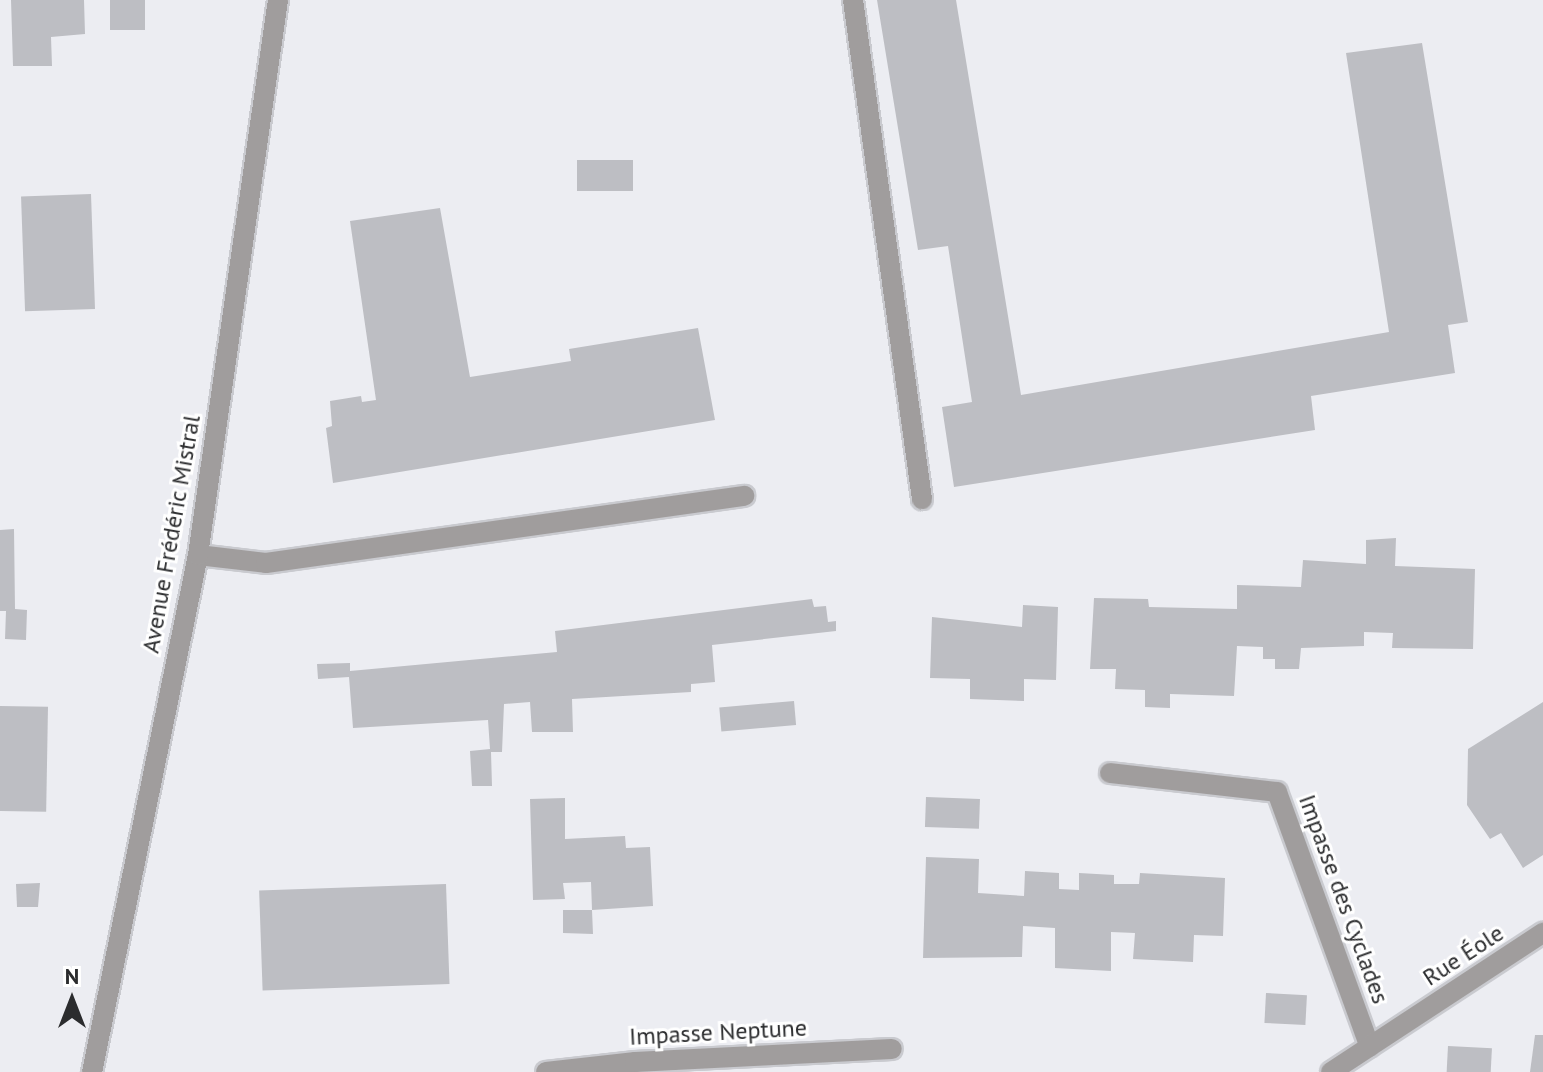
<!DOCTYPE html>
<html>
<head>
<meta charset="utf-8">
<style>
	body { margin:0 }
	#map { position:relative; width:1543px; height:1072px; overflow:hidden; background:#ecedf2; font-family:"PT Sans",sans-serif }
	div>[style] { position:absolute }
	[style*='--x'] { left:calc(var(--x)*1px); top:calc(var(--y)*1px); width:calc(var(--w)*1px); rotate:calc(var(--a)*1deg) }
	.building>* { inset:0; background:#bdbec3; transform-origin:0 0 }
	.roads { filter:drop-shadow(2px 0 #c9cacf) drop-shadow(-2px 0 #c9cacf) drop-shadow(0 2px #c9cacf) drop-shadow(0 -2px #c9cacf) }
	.service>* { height:20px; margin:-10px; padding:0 10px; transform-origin:10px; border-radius:10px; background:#a09d9d }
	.minor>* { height:20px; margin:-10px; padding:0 10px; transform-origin:10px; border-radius:10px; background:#a09d9d }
	.tertiary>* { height:20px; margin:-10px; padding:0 10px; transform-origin:10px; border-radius:10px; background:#a09d9d }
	span { translate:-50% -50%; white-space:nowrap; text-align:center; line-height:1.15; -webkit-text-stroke:6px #fff; paint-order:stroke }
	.street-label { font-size:24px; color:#2b2c2e }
	.north { position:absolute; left:32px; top:960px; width:80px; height:80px; -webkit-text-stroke:6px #fff; paint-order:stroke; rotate:0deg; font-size:22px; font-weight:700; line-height:32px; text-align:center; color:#2b2c2e }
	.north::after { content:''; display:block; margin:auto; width:28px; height:36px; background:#2b2c2e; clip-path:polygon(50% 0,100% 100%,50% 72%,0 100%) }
</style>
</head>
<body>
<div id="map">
	<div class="building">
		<i style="clip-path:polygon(11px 0,84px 0,85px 34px,51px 37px,52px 66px,13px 66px)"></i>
		<i style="left:110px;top:0;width:35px;height:30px"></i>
		<i style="clip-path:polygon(877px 0,956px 0,1021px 395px,1389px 332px,1346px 53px,1422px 43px,1468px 322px,1448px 325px,1455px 373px,1311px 396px,1315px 430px,954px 487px,942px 407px,972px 402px,948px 246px,918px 250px)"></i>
		<i style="left:633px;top:160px;width:31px;height:56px;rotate:90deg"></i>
		<i style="left:91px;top:194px;width:115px;height:70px;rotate:88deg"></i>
		<i style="clip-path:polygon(440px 208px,470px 377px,571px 361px,569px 349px,698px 328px,715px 420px,333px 483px,326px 428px,332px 426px,330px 401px,361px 396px,362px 402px,376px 400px,350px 221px)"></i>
		<i style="clip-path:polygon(14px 529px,15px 609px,27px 610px,26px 640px,5px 639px,6px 611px,0 611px,0 530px)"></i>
		<i style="clip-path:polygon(1396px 538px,1395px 566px,1475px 569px,1473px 649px,1392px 648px,1393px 633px,1364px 632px,1364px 646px,1301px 648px,1299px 669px,1275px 669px,1275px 659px,1263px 659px,1263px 647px,1237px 646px,1234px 696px,1170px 694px,1170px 708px,1145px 707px,1145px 690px,1115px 689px,1116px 669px,1090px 669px,1094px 598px,1148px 599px,1149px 607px,1237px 609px,1237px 585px,1301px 587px,1303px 560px,1366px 564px,1366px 540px)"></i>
		<i style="clip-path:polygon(812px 599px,814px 607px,826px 606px,828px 622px,836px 621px,836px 631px,712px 645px,715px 682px,691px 684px,691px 692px,572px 699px,573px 732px,532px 732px,530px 702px,504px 704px,502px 752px,491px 752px,492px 786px,472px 786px,470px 751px,490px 749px,488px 720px,353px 728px,349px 677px,318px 679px,317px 664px,350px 663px,350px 671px,557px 652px,555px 631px)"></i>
		<i style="clip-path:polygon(1023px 605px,1058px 607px,1056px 680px,1024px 679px,1024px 701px,970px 699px,970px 679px,930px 678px,932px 617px,1022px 627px)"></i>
		<i style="left:794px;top:701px;width:24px;height:75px;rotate:85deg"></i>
		<i style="clip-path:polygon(1543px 702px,1543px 855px,1523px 868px,1501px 833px,1490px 839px,1467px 805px,1468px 749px)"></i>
		<i style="left:0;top:706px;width:48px;height:105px;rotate:1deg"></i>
		<i style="left:926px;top:797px;width:54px;height:30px;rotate:2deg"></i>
		<i style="clip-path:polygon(565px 798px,565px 839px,625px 836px,626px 848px,650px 847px,653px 906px,592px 910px,593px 934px,563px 933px,563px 910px,592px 910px,591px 882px,563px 883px,565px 899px,533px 900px,530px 799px)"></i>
		<i style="clip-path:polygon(926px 857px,979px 859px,978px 893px,1024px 896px,1025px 871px,1059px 873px,1059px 889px,1079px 890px,1079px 873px,1114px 875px,1114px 884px,1139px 884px,1140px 873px,1225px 878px,1223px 936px,1194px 935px,1193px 962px,1133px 959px,1135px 933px,1111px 932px,1111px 971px,1055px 968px,1055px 928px,1023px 926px,1022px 957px,923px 958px)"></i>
		<i style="clip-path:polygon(40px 883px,38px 907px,17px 907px,16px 884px)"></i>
		<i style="left:446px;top:884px;width:100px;height:187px;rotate:88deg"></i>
		<i style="left:1266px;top:993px;width:41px;height:30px;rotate:3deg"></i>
		<i style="clip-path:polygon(1535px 1035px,1543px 1035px,1543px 1072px,1530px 1072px)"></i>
		<i style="left:1448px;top:1046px;width:44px;height:26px;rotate:3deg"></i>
	</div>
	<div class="roads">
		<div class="service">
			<i style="--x:853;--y:0;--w:504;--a:82.13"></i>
			<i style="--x:198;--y:555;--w:68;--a:6.7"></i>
			<i style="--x:266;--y:563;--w:483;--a:-8"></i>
		</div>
		<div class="minor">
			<i style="--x:1110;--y:773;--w:168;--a:6.5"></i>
			<i style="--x:1277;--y:792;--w:271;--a:70"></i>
			<i style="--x:546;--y:1072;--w:90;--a:-6.4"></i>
			<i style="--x:635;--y:1062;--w:257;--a:-2.9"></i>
			<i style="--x:1331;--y:1072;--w:254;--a:-33.3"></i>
		</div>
		<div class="tertiary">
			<i style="--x:92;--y:1072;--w:528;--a:-78.41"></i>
			<i style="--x:198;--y:555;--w:561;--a:-81.8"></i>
		</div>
	</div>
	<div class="street-label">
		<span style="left:171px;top:534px;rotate:-80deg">Avenue Frédéric Mistral</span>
		<span style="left:1344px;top:899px;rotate:70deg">Impasse des Cyclades</span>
		<span style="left:1463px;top:955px;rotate:-33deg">Rue Éole</span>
		<span style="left:718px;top:1032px;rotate:-3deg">Impasse Neptune</span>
	</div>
	<div class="north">N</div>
</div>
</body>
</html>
